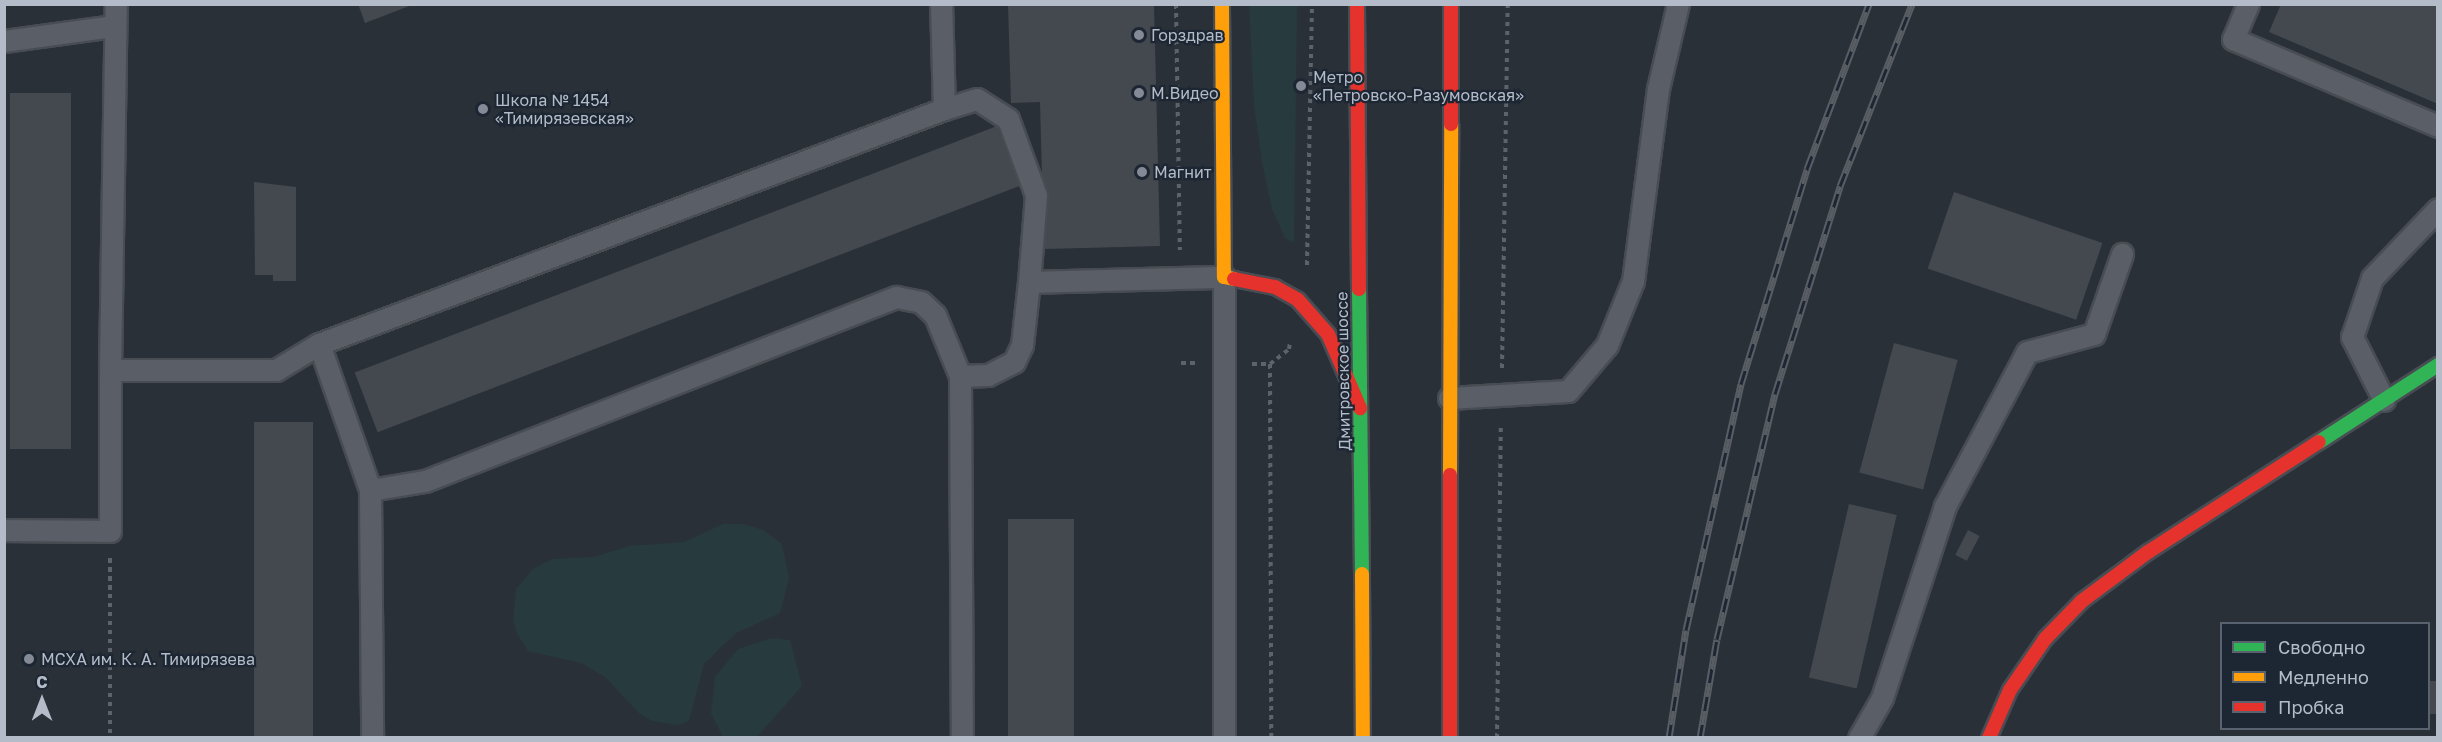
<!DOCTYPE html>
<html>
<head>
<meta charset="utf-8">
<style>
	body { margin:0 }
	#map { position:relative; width:2442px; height:742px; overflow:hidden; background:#2a3038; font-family:"Golos Text",sans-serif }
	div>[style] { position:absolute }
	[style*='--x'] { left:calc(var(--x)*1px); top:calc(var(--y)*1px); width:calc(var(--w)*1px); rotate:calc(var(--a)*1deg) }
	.green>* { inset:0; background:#273a3e }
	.building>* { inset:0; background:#444950; transform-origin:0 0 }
	.path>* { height:4px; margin-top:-2px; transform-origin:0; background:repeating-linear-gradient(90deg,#5d636a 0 4.5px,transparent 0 9px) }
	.roads { filter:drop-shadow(2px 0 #484c53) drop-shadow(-2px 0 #484c53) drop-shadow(0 2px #484c53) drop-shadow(0 -2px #484c53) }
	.lane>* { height:21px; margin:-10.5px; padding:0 10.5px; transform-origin:10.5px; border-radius:10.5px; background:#5a5e66 }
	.fast>* { height:14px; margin:-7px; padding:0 7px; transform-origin:7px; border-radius:7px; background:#30b455 }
	.slow>* { height:14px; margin:-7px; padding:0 7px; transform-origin:7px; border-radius:7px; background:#ff9f0a }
	.jam>* { height:14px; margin:-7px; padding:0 7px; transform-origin:7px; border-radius:7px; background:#e5322d }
	.rail>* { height:7px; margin-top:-3.5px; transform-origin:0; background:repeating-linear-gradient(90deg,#1d2633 0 14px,#595d64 0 28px); box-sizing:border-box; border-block:2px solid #595d64 }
	.dots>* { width:16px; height:16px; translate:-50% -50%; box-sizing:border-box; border:3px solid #1d2633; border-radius:50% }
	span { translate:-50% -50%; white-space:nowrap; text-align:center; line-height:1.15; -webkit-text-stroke:4.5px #1d2633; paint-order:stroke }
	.poi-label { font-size:16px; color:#b4bcc9 }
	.left { translate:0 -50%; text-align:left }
	.street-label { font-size:16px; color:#b4bcc9 }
	.frame { position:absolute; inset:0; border:6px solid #b4bcc9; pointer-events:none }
	.legend { position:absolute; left:2220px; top:622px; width:210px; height:108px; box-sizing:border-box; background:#1d2633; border:2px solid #59626f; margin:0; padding:8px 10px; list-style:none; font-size:18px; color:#b4bcc9 }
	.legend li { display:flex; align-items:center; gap:12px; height:30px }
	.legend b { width:30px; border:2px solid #59626f }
	.north { position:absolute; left:12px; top:670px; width:60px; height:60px; -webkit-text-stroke:4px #1d2633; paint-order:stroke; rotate:0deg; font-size:16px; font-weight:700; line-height:24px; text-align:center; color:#b4bcc9 }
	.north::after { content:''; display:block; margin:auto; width:21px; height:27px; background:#b4bcc9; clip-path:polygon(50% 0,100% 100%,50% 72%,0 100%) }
</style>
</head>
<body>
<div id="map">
	<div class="green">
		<i style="clip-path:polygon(1249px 5px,1297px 5px,1294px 243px,1285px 238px,1272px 209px,1262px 162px,1254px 105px)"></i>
		<i style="clip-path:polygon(723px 524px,744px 524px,763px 530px,782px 544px,789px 579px,780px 613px,736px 633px,704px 664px,689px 721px,678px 725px,652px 721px,640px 714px,605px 677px,581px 663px,528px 651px,518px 635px,513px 620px,516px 589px,533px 569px,552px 559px,594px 557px,629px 546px,684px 542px)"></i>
		<i style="clip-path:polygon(772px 638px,790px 640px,802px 686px,757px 737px,723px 737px,711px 713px,715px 677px,738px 649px)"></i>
	</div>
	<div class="building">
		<i style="clip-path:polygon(358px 4px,412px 4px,412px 5px,365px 23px)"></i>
		<i style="clip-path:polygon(1008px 4px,1154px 4px,1160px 246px,1044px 249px,1040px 102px,1011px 103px)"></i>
		<i style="clip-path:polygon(2281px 4px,2438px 4px,2438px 104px,2269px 32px)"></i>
		<i style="left:10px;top:93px;width:61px;height:356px"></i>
		<i style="left:997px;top:126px;width:64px;height:688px;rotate:69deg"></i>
		<i style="clip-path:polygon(254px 182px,296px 187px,296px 281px,273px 281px,273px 275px,255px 275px)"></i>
		<i style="left:1954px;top:192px;width:157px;height:81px;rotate:19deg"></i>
		<i style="left:1894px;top:343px;width:66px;height:134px;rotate:15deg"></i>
		<i style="left:254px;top:422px;width:59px;height:316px"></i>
		<i style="left:1849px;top:504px;width:49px;height:178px;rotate:13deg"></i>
		<i style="left:1008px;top:519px;width:66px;height:219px"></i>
		<i style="left:1968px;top:530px;width:13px;height:28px;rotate:27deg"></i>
		<i style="left:2428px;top:681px;width:10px;height:33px"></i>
	</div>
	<div class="path">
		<i style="--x:1176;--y:4;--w:246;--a:89.1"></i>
		<i style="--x:1307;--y:265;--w:261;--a:-88.9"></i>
		<i style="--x:1181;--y:363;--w:15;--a:0"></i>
		<i style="--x:1252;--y:364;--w:18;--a:0"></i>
		<i style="--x:1270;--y:364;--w:24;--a:-38"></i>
		<i style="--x:1289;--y:349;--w:7;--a:-82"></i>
		<i style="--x:1270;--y:364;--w:374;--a:89.8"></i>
		<i style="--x:1502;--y:368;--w:364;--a:-89.1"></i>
		<i style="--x:110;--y:558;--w:180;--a:90"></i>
		<i style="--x:1497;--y:738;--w:315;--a:-89.3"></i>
	</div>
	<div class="roads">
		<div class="lane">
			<i style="--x:2248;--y:4;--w:38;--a:113"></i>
			<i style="--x:2233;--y:39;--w:223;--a:23"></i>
			<i style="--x:4;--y:41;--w:110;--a:-7.8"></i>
			<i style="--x:944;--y:109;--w:34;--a:-17"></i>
			<i style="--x:977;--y:99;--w:37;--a:33"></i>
			<i style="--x:1008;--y:119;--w:81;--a:69.8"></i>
			<i style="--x:1036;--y:195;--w:87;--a:94.6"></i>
			<i style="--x:319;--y:344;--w:155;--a:70.7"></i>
			<i style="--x:370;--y:490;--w:56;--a:-9.3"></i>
			<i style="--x:425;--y:481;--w:506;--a:-21.34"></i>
			<i style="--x:896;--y:297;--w:25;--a:11"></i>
			<i style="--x:921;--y:302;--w:19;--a:43"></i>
			<i style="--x:935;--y:315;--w:66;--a:67.7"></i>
			<i style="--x:960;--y:376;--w:362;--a:89.7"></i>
			<i style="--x:110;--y:370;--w:366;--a:-89.1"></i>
			<i style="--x:960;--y:376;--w:28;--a:-2"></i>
			<i style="--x:988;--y:375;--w:29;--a:-27"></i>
			<i style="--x:1014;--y:362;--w:19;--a:-65"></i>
			<i style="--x:1022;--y:345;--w:63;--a:-83.7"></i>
			<i style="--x:1029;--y:282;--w:195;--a:-1.5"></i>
			<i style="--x:1224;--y:277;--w:461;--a:90"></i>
			<i style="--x:1449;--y:398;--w:119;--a:-3.4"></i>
			<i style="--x:1568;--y:391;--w:60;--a:-49.7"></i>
			<i style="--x:1607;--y:345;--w:69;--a:-67.9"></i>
			<i style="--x:1633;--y:281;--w:194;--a:-82.6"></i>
			<i style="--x:1658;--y:89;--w:87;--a:-76.8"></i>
			<i style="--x:2384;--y:400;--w:71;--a:-116.9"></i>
			<i style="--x:2352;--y:337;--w:62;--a:-71.3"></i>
			<i style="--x:2372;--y:278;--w:95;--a:-46.3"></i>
			<i style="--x:370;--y:490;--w:248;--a:89.5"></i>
			<i style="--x:4;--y:530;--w:106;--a:0.5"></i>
			<i style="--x:110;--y:531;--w:161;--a:-90"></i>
			<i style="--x:110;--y:370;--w:166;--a:0"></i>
			<i style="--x:276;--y:370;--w:50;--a:-31.2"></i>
			<i style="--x:319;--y:344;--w:668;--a:-20.61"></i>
			<i style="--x:944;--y:109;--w:105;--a:-91.6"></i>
			<i style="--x:1859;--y:738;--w:46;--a:-60.1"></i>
			<i style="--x:1882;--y:698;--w:202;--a:-71.8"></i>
			<i style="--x:1945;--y:506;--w:174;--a:-62"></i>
			<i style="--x:2027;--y:352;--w:69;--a:-15"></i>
			<i style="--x:2094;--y:334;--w:85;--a:-70.7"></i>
		</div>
		<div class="fast">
			<i style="--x:1359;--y:289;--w:285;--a:89.4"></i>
			<i style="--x:2319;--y:442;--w:142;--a:-32.9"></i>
		</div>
		<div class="slow">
			<i style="--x:1222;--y:4;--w:273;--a:89.6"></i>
			<i style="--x:1224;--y:277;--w:10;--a:11"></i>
			<i style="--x:1450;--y:475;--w:351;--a:-89.8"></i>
			<i style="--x:1362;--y:574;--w:164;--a:89.7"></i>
		</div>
		<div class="jam">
			<i style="--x:1357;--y:4;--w:285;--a:89.6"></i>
			<i style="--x:1451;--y:124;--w:120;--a:-90"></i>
			<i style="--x:1234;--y:279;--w:42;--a:11"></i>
			<i style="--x:1275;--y:287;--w:26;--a:29"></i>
			<i style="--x:1298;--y:300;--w:45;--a:48.6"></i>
			<i style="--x:1328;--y:334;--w:81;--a:66.6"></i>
			<i style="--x:1450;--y:738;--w:263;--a:-90"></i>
			<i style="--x:1989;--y:738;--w:52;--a:-66.4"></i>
			<i style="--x:2010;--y:690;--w:62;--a:-55.5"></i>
			<i style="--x:2045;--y:639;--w:53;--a:-45.8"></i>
			<i style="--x:2082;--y:601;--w:82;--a:-36.6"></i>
			<i style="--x:2148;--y:552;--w:203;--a:-32.8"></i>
		</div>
	</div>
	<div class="rail">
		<i style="--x:1669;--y:738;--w:109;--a:-81.1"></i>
		<i style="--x:1686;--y:630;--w:252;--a:-77.4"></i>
		<i style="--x:1741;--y:384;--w:225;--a:-72.9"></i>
		<i style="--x:1807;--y:169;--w:176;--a:-69.4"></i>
		<i style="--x:1700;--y:738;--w:100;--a:-80.3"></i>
		<i style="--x:1717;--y:639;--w:252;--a:-76.7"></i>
		<i style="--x:1775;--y:394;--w:218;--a:-72.6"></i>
		<i style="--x:1840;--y:186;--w:196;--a:-68.4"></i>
	</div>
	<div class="dots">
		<i style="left:1139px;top:35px;background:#848b96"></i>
		<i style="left:1301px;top:86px;background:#848b96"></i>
		<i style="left:1139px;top:93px;background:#848b96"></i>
		<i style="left:483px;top:109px;background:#848b96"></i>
		<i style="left:1142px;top:172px;background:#848b96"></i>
		<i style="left:29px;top:659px;background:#848b96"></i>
	</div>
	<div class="poi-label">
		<span class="left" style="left:1151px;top:35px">Горздрав</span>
		<span class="left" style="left:1313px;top:86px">Метро<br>«Петровско-Разумовская»</span>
		<span class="left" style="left:1151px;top:93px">М.Видео</span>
		<span class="left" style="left:495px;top:109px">Школа № 1454<br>«Тимирязевская»</span>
		<span class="left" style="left:1154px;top:172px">Магнит</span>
		<span class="left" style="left:41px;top:659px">МСХА им. К. А. Тимирязева</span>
	</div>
	<div class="street-label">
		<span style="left:1343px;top:371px;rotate:-91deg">Дмитровское шоссе</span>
	</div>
	<div class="frame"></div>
	<ul class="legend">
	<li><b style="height:8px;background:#30b455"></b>Свободно</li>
	<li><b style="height:8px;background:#ff9f0a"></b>Медленно</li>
	<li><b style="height:8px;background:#e5322d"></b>Пробка</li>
	</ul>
	<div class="north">С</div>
</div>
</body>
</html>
